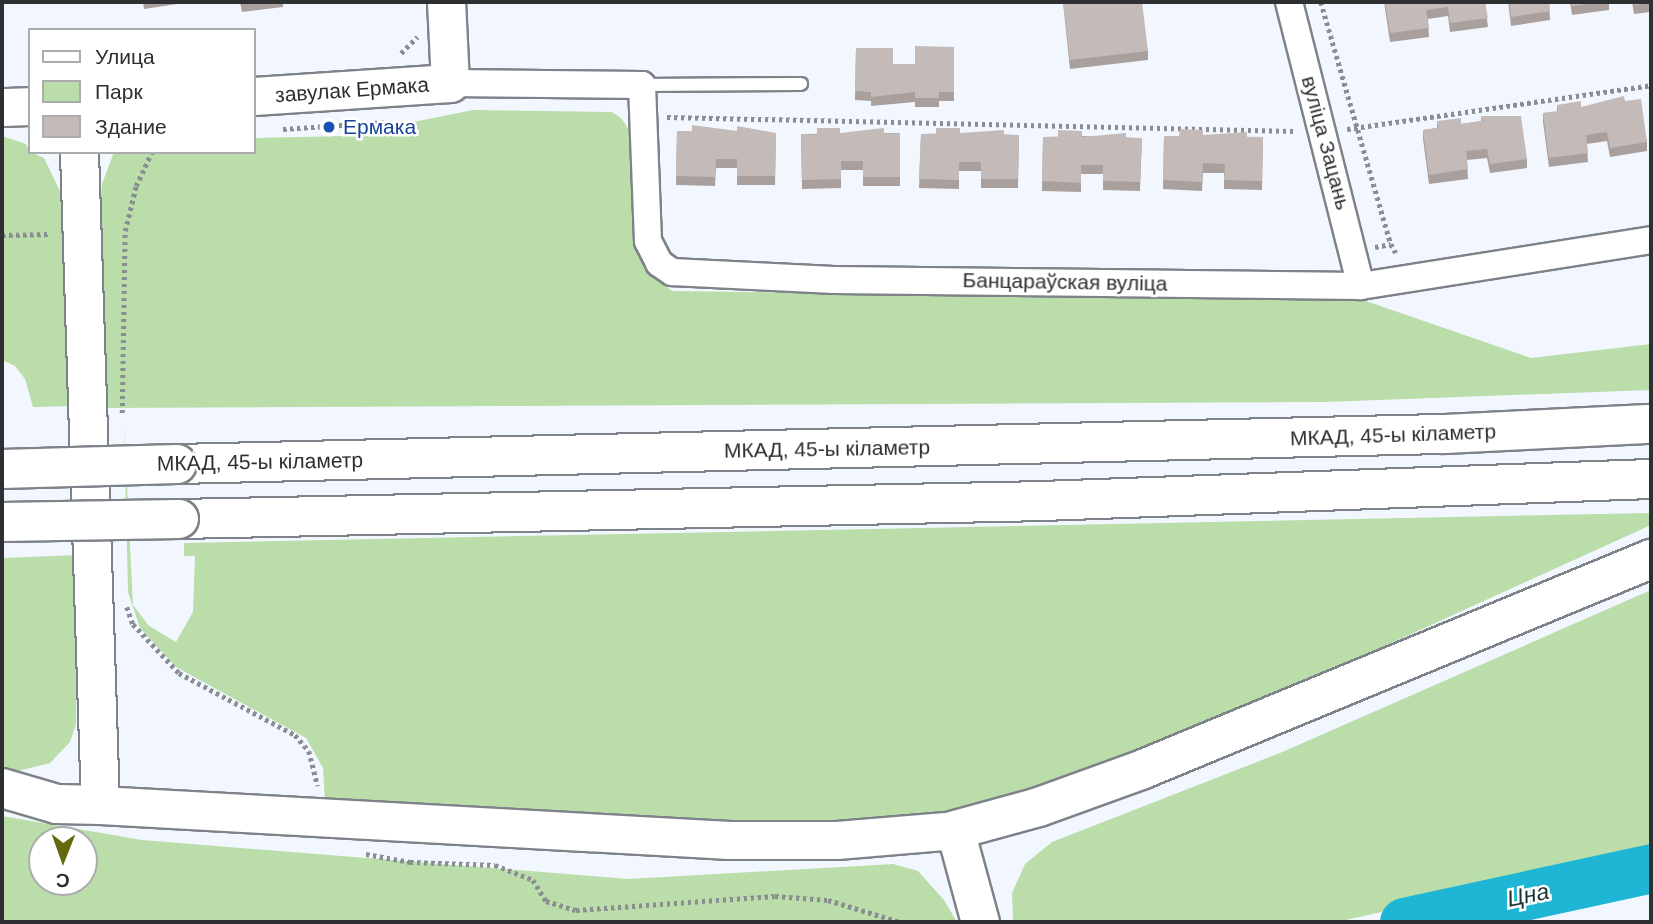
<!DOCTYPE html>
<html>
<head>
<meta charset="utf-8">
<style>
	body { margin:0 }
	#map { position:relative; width:1653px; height:924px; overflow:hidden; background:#f2f7ff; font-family:Arial,sans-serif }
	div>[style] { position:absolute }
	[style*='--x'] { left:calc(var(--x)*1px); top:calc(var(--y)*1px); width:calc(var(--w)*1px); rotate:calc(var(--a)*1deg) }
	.green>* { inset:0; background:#baddaa }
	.river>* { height:49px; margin:-24.5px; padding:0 24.5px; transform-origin:24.5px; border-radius:24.5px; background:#1fb5d4 }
	.path>* { height:4.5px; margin-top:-2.25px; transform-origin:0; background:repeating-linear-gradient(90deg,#8a8d92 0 3.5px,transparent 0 7px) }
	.roads { filter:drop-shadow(2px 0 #7e8289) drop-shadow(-2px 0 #7e8289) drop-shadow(0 2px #7e8289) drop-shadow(0 -2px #7e8289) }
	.lane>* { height:12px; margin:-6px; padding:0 6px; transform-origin:6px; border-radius:6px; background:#fff }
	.street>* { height:26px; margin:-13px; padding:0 13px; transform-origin:13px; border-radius:13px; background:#fff }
	.secondary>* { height:37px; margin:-18.5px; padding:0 18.5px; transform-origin:18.5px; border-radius:18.5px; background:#fff }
	.highway>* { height:38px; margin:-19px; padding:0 19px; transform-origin:19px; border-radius:19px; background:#fff }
	.bridges { filter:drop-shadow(2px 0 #7e8289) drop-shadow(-2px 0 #7e8289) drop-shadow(0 2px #7e8289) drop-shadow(0 -2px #7e8289) }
	.highway-bridge>* { height:38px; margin:-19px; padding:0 19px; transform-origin:19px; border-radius:19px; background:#fff }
	.wall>* { inset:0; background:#a9a09d }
	.building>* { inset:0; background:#c4bab7 }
	.dots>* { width:19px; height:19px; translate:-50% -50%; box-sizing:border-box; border:4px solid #fff; border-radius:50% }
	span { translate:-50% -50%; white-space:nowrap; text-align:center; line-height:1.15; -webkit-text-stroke:5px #fff; paint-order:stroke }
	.street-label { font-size:21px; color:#2d2f32 }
	.transit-label { font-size:21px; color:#164399 }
	.left { translate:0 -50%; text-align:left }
	.water-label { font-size:23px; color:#1a3137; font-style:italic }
	.frame { position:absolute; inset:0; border:4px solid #2d2f32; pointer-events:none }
	.legend { position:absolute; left:28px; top:28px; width:228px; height:126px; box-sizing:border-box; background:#fff; border:2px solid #abacad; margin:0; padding:9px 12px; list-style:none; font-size:21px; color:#2d2f32 }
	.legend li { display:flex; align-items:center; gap:14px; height:35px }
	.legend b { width:35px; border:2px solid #abacad }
	.north { position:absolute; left:28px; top:826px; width:70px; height:70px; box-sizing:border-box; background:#fff; border:2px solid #abacad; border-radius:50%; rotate:181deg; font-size:19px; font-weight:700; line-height:28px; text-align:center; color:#2d2f32 }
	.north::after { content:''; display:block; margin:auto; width:24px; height:32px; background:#636a0d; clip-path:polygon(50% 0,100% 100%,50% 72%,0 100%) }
</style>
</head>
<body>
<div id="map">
	<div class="green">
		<i style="clip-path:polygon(473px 110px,612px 112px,622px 119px,629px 130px,634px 239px,645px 270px,672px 291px,1366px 301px,1531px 358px,1651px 344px,1651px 390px,1325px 402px,103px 408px,99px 220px,102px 184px,114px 152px,254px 152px,254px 138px,344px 136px)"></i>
		<i style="clip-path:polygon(2px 136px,26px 144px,30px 152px,44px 158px,60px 191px,72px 406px,33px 407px,25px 379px,15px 366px,2px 360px)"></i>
		<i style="clip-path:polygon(124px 424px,133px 605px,149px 626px,176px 642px,193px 612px,195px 556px,184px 556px,184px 543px,1651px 513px,1651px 525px,1253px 706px,1035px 794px,943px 816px,828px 827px,325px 802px,323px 768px,306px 738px,176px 667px,140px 628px,128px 592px)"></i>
		<i style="clip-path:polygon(79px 555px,76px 724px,70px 742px,50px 763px,2px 775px,2px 558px)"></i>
		<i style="clip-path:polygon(1651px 590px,1651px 851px,1337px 922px,1013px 922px,1012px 893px,1025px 864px,1052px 842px,1280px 753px)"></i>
		<i style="clip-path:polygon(evenodd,2px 816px,142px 840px,629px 879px,893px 864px,918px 871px,944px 900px,957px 922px,2px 922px,2px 816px,84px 840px,84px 882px,42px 882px,42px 840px,84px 840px)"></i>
	</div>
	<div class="river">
		<i style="--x:1404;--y:922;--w:253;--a:-12.3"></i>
	</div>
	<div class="path">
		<i style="--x:1321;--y:2;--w:252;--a:73.9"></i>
		<i style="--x:401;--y:53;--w:23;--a:-45"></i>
		<i style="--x:667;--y:117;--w:628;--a:1.28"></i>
		<i style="--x:283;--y:129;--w:102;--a:-3.9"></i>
		<i style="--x:1347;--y:129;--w:307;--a:-8.2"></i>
		<i style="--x:2;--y:235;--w:49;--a:-1.2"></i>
		<i style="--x:1375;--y:247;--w:16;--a:-11"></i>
		<i style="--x:1391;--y:244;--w:10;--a:61"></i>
		<i style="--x:122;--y:413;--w:182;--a:-89.1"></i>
		<i style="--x:125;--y:231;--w:46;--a:-76.3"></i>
		<i style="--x:136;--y:186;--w:38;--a:-65"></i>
		<i style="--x:127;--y:607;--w:18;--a:71"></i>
		<i style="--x:133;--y:624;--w:67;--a:46.8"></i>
		<i style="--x:179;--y:673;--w:132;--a:28.1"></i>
		<i style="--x:295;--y:735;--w:21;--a:49"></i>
		<i style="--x:309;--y:751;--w:36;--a:76"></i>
		<i style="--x:366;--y:854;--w:45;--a:10.3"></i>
		<i style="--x:410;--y:862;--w:85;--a:2"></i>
		<i style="--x:495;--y:865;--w:41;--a:21.5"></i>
		<i style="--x:533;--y:880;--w:25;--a:58"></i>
		<i style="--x:546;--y:901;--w:31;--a:17"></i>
		<i style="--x:576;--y:910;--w:199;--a:-4"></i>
		<i style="--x:775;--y:896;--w:53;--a:4.3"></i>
		<i style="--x:828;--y:900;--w:75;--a:17"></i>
	</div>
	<div class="roads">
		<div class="lane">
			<i style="--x:642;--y:85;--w:159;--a:-0.4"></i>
		</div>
		<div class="street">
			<i style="--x:1289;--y:2;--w:293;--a:75.8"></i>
			<i style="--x:450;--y:83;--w:192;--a:0.6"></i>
			<i style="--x:642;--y:85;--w:156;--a:87.8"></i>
			<i style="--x:648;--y:241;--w:25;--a:63"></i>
			<i style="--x:659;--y:263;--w:16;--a:35"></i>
			<i style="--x:672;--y:272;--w:162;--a:2.8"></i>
			<i style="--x:834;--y:280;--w:527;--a:0.65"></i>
			<i style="--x:1361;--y:286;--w:294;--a:-9"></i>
		</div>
		<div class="secondary">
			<i style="--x:254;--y:96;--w:196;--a:-3.8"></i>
			<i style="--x:450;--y:83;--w:81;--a:-92.8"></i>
			<i style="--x:2;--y:107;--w:28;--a:-2"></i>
			<i style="--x:79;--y:152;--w:653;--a:88.16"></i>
			<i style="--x:100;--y:805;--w:630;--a:3.18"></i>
			<i style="--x:729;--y:840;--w:108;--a:0"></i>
			<i style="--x:837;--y:840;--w:118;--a:-4.8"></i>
			<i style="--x:955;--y:830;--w:95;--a:74.8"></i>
		</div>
		<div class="highway">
			<i style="--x:177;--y:464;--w:1267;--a:-1.36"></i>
			<i style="--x:1444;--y:434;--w:207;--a:-2.8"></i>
			<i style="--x:179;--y:519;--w:863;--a:-1.19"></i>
			<i style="--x:1042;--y:501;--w:609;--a:-2.07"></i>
			<i style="--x:2;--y:788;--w:57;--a:16.2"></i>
			<i style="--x:57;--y:804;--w:43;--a:1.3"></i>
			<i style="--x:955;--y:830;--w:87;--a:-15.3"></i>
			<i style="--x:1039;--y:807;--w:109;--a:-19.9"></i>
			<i style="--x:1141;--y:770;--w:552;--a:-22.48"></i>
		</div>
	</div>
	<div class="bridges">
		<div class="highway-bridge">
			<i style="--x:2;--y:469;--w:175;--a:-1.6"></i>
			<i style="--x:2;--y:522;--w:177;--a:-1"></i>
		</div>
	</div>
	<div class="wall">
		<i style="clip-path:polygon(143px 2px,184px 2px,184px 3px,144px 9px)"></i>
		<i style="clip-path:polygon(240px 2px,283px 2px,283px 7px,242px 12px)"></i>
		<i style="clip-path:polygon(1063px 2px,1148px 51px,1148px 60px,1070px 69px)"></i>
		<i style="clip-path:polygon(1384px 2px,1485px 2px,1488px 27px,1450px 32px,1448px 16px,1428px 19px,1429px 37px,1390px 42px)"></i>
		<i style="clip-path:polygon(1508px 2px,1552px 2px,1549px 2px,1550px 20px,1511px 26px)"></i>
		<i style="clip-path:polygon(1570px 2px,1609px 2px,1609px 10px,1572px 15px)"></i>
		<i style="clip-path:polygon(1632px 2px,1651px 2px,1651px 12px,1634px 14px)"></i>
		<i style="clip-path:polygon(954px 47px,954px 101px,939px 101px,939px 107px,915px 107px,915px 102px,871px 106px,871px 101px,855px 100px,856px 48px,893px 64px,915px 64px)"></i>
		<i style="clip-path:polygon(1625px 101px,1647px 142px,1647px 151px,1610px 157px,1607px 141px,1587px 144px,1588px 162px,1549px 167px,1543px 122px,1543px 113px,1557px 112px,1557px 105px,1581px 107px)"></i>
		<i style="clip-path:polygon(1481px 116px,1527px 159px,1527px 168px,1490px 173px,1487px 158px,1467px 160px,1468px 179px,1429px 184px,1423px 139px,1423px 130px,1437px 128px,1437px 121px,1461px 124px,1481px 121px)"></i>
		<i style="clip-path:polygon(677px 131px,776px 133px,775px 185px,737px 185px,737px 168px,716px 168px,715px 186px,676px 185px)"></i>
		<i style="clip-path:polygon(900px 133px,900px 186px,863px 186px,863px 170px,841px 170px,841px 188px,802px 189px,801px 134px)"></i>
		<i style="clip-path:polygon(960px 133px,1019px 135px,1018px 188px,981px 188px,981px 171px,959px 171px,959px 189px,919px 188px,921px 134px)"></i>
		<i style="clip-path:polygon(1082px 136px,1142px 138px,1140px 191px,1103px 190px,1103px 174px,1081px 174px,1081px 192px,1042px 191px,1043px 137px)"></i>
		<i style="clip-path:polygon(1164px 136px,1263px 137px,1262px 190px,1224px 189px,1224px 173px,1203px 173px,1202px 191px,1163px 189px)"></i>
	</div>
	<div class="building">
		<i style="clip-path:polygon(1063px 2px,1142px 2px,1148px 51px,1070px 60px)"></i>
		<i style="clip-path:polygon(1385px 2px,1485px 2px,1488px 18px,1450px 23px,1448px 7px,1426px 10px,1429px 28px,1390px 33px)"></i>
		<i style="clip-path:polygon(1509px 2px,1549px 2px,1550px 11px,1511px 17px)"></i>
		<i style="clip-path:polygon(1571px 2px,1604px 2px,1572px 6px)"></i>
		<i style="clip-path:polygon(1634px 2px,1651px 2px,1651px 3px,1634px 5px)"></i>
		<i style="clip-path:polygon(915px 46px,954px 47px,954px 92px,939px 92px,939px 98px,915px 98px,915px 92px,871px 97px,871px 92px,855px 91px,856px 48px,893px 48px,893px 64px,915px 64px)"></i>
		<i style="clip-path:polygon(1624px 96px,1625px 101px,1641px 99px,1647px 142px,1610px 148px,1607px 132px,1586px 135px,1588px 153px,1549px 158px,1543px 113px,1558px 111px,1557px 105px,1581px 101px,1581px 107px)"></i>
		<i style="clip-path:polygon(1481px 116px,1521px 116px,1527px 159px,1490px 164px,1487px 149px,1466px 151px,1468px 169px,1429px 175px,1423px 130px,1438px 128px,1437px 121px,1461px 118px,1461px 124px,1482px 121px)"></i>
		<i style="clip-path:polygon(692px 125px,737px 131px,737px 126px,776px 133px,775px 176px,737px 176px,737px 159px,716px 159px,715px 177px,676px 176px,677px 131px,692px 131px)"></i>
		<i style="clip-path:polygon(817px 128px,840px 128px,840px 133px,884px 128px,884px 134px,900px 133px,900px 177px,863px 177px,863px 161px,841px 161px,841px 179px,802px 180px,801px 134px,817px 135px)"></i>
		<i style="clip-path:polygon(936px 128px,960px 128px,960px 133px,1004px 130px,1004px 135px,1019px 135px,1018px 179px,981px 179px,981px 162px,959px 162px,959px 180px,919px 179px,921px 134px,936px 134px)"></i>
		<i style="clip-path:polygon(1180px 129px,1203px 130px,1203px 135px,1247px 132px,1247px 137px,1263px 137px,1262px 181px,1224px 180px,1225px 164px,1203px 163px,1202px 182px,1163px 180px,1164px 136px,1179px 136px)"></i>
		<i style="clip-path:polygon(1058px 130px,1082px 131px,1082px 137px,1126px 133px,1126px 138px,1142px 138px,1140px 182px,1103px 181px,1103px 165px,1081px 165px,1081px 183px,1042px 181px,1043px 137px,1058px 137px)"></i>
	</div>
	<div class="dots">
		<i style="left:329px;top:127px;background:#1a4fb4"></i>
	</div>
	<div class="street-label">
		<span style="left:352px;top:90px;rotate:-4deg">завулак Ермака</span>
		<span style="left:1326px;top:143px;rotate:75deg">вуліца Зацань</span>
		<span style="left:1065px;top:282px;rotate:1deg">Банцараўская вуліца</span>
		<span style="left:1393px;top:435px;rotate:-2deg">МКАД, 45-ы кіламетр</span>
		<span style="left:827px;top:449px;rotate:-1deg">МКАД, 45-ы кіламетр</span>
		<span style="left:260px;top:462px;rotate:-1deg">МКАД, 45-ы кіламетр</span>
	</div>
	<div class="transit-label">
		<span class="left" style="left:343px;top:127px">Ермака</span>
	</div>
	<div class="water-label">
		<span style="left:1528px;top:895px;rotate:-12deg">Цна</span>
	</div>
	<div class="frame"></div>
	<ul class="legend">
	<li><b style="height:9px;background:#fff"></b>Улица</li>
	<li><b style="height:19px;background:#baddaa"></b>Парк</li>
	<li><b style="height:19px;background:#c4bab7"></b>Здание</li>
	</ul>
	<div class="north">С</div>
</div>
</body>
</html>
